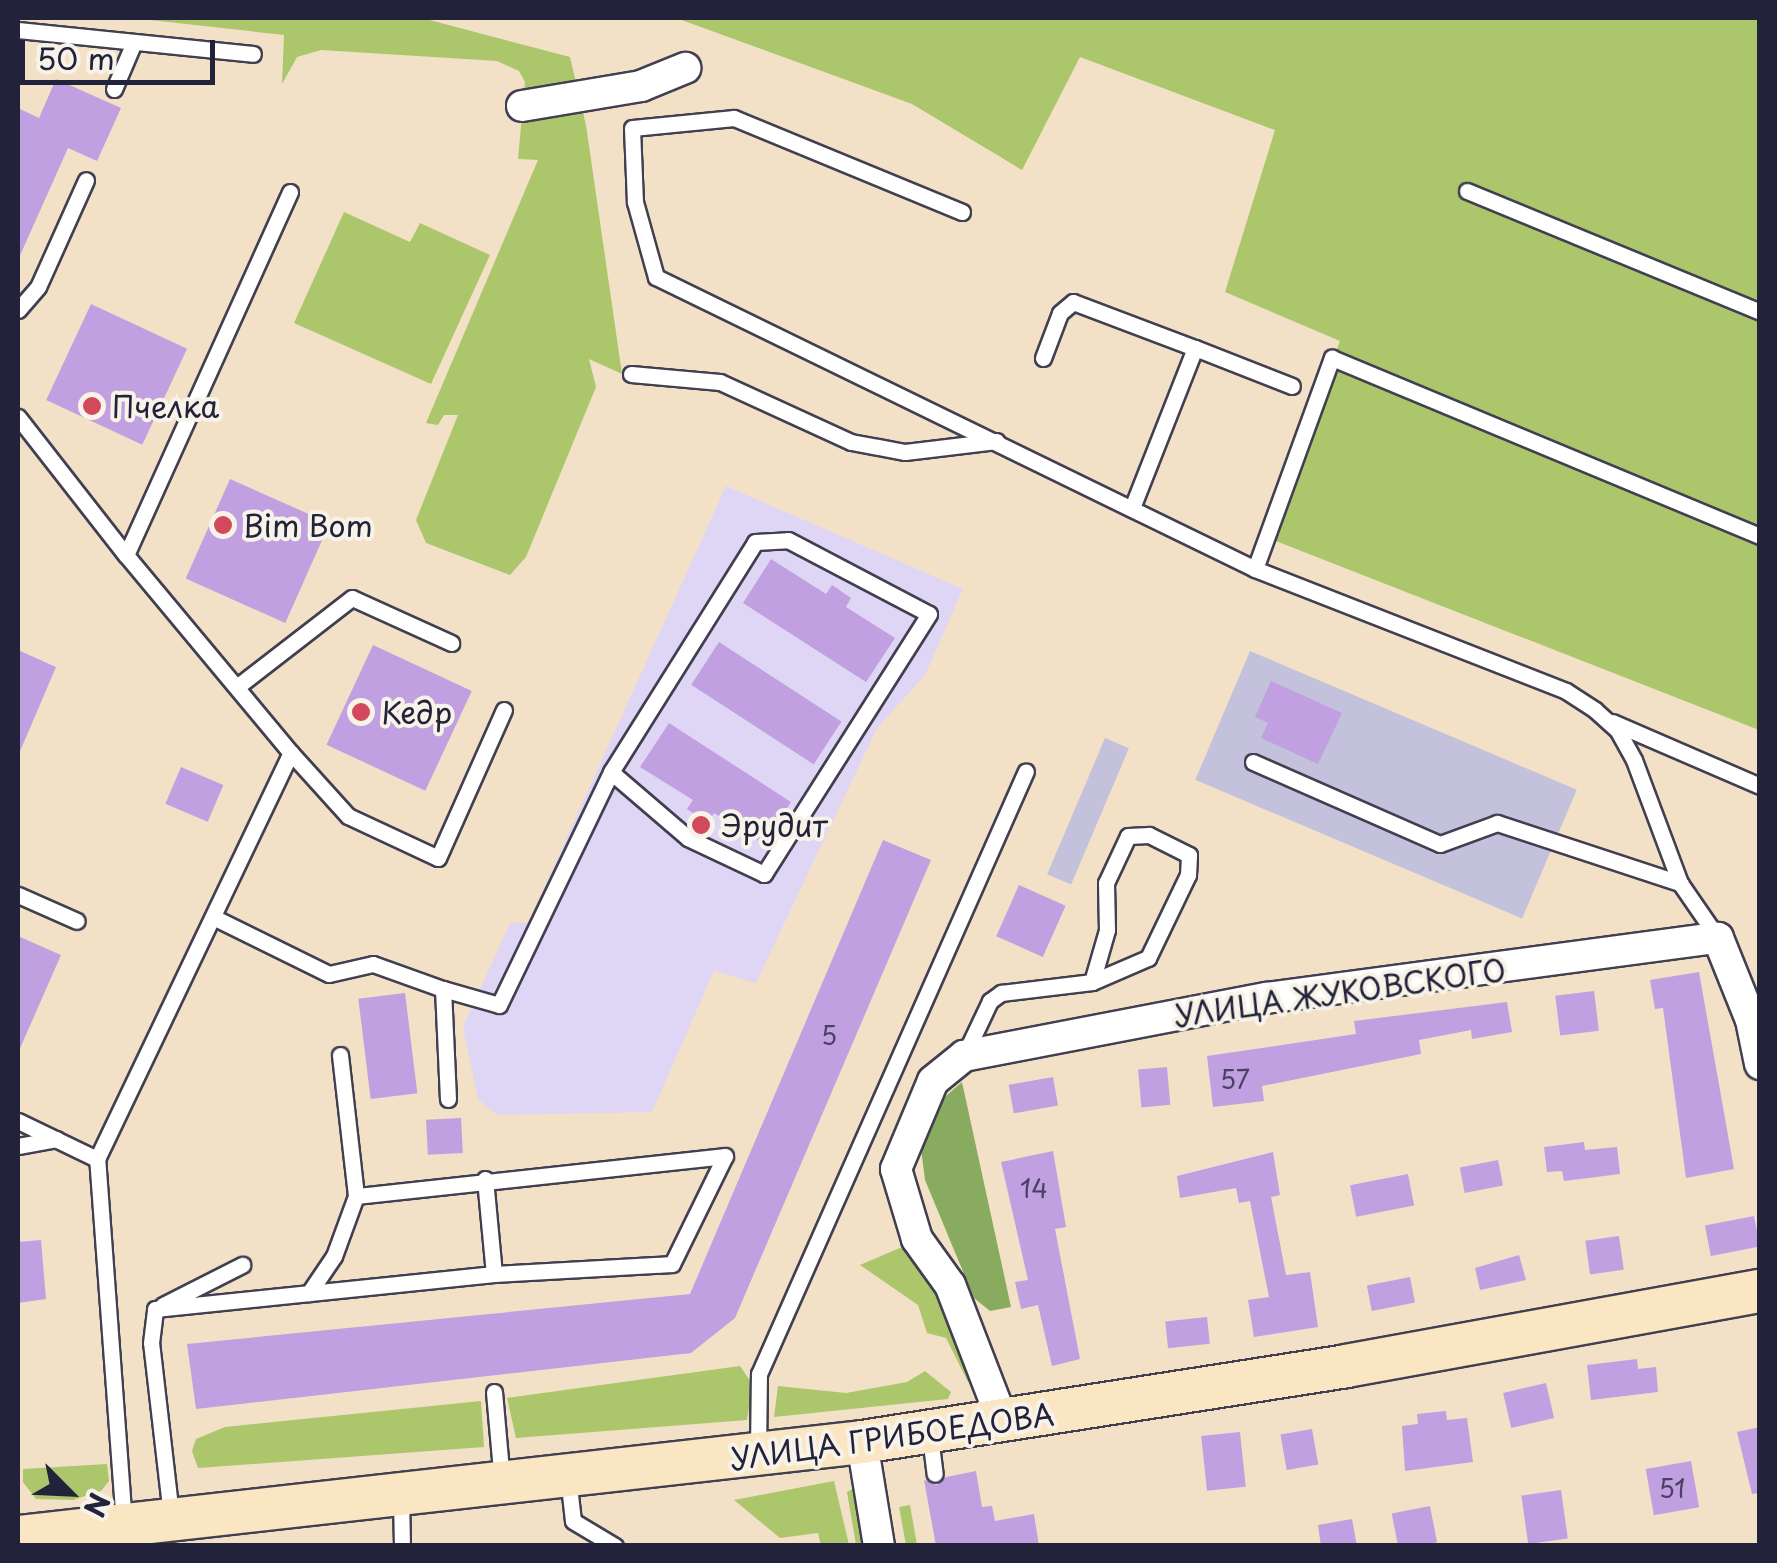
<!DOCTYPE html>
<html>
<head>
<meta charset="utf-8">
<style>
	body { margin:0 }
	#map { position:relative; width:1777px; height:1563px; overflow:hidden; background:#f3e1c7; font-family:"Playpen Sans",sans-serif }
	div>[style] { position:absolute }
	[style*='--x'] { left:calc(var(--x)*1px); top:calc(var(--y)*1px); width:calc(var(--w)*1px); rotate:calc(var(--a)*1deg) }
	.built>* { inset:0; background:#dfd5f5 }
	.industrial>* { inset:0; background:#c3c1db; transform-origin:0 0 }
	.green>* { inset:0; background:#acc66c; transform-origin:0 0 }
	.forest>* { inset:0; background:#89ab60 }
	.building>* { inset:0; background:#c0a0e0; transform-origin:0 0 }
	.roads { filter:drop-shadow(2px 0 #413f50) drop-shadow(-2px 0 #413f50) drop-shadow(0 2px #413f50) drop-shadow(0 -2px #413f50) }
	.lane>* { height:15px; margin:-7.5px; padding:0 7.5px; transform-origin:7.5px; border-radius:7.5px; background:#fff }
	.street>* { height:30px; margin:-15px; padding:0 15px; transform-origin:15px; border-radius:15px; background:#fff }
	.secondary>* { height:42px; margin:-21px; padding:0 21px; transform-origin:21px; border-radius:21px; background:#fbe6c4 }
	.dots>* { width:28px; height:28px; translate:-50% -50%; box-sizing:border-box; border:5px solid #f7f3e8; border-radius:50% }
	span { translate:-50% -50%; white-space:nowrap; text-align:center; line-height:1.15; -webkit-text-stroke:8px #f7f3e8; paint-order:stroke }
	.number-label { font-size:25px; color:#4a4264 }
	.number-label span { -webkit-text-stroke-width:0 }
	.poi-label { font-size:30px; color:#22223b }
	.left { translate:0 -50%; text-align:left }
	.street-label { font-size:30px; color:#22223b }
	.frame { position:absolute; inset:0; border:20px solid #22223b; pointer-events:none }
	.north { position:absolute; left:20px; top:1443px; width:100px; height:100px; -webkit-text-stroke:8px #f7f3e8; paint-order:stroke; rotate:114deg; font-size:28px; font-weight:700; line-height:40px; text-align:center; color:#22223b }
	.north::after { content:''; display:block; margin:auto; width:35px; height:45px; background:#22223b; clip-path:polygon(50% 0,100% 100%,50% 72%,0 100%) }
	.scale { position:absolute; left:20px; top:40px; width:195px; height:45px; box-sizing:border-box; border:5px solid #22223b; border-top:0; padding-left:12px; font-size:30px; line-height:35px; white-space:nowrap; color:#22223b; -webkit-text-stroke:8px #f7f3e8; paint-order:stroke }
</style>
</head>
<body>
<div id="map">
	<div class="built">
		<i style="clip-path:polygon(726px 486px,963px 589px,925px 675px,877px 728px,756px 983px,714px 971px,652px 1112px,497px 1115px,478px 1099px,463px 1027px,510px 923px,528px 923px)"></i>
	</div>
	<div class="industrial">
		<i style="left:1250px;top:651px;width:355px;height:140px;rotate:23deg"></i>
		<i style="left:1105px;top:738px;width:26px;height:148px;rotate:23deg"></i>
	</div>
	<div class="green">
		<i style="clip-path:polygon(132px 18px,422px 18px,570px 57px,586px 125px,622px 374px,589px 359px,596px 387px,526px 557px,510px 575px,426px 543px,416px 520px,458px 415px,444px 415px,438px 425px,426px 423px,538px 160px,518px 159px,525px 82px,519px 71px,497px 61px,321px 50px,297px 57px,282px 84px,284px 35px)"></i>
		<i style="clip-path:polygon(676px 18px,1759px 18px,1759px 730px,1268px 538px,1340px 341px,1225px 292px,1275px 130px,1080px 57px,1022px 170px,912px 104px)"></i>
		<i style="clip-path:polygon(344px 212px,410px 242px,420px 223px,490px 255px,431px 384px,294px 323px)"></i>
		<i style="clip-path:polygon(909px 1244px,930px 1263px,980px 1380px,968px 1382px,946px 1338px,927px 1333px,918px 1305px,860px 1265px)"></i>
		<i style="clip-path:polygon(740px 1366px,753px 1385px,747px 1420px,516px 1438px,507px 1398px)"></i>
		<i style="clip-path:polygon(925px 1371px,951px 1392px,948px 1399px,774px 1417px,778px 1386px,846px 1393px,907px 1382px)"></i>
		<i style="clip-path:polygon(481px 1401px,484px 1447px,198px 1468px,192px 1451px,196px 1439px,225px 1427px)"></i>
		<i style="clip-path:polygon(107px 1464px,109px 1481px,101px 1491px,73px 1500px,36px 1499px,23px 1482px,23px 1469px)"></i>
		<i style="clip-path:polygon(834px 1481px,849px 1545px,821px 1545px,818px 1533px,780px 1538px,734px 1500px)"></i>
		<i style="clip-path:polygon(856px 1487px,865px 1545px,856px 1545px,847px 1492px)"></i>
		<i style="left:910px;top:1505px;width:41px;height:11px;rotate:80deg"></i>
	</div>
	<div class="forest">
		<i style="clip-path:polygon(962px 1082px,1011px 1307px,990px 1311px,974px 1298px,925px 1180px,920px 1141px,931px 1109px)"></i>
	</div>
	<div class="building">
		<i style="clip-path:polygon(56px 79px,121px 108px,97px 161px,68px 148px,18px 260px,18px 108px,39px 118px)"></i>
		<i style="left:91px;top:304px;width:106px;height:106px;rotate:25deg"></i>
		<i style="left:230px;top:479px;width:109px;height:109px;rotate:24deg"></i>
		<i style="clip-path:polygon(771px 559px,826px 594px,832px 585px,851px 598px,846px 607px,895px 638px,866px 682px,743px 603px)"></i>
		<i style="left:719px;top:642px;width:146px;height:51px;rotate:33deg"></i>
		<i style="left:373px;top:645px;width:109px;height:110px;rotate:25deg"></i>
		<i style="clip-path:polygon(18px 650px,56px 667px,18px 756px)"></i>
		<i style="clip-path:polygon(1271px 681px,1342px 713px,1318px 764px,1261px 738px,1268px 723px,1255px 717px)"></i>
		<i style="clip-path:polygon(669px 723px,791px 802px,763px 844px,714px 813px,708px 823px,687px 809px,693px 800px,640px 767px)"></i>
		<i style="left:181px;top:767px;width:46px;height:40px;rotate:23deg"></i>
		<i style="clip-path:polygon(883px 840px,931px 860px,735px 1318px,691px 1353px,196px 1409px,187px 1344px,690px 1294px)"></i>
		<i style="left:1019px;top:885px;width:51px;height:56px;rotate:24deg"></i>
		<i style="clip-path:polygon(18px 936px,61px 955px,18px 1053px)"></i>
		<i style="clip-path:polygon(1699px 972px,1734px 1169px,1686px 1178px,1663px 1008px,1655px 1009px,1650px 980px)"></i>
		<i style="left:1594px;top:991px;width:40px;height:39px;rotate:83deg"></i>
		<i style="left:405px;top:993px;width:101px;height:47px;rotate:83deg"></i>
		<i style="clip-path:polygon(1507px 1002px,1512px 1032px,1472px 1039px,1471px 1030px,1419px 1040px,1421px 1054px,1262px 1086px,1264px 1101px,1213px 1107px,1207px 1056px,1356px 1034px,1354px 1021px)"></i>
		<i style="left:1167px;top:1067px;width:38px;height:29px;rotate:85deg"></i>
		<i style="left:1053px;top:1077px;width:29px;height:45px;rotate:80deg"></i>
		<i style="left:461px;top:1118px;width:35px;height:35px;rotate:87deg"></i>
		<i style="clip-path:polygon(1584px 1142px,1585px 1150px,1617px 1147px,1620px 1174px,1564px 1181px,1562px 1171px,1547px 1172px,1544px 1147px)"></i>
		<i style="clip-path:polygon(1053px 1151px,1066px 1227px,1055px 1229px,1080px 1359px,1052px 1366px,1038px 1305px,1021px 1309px,1015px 1282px,1028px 1280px,1001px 1162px)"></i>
		<i style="clip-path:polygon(1273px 1152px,1280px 1195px,1271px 1197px,1286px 1275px,1310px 1272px,1318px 1327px,1254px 1337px,1248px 1300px,1269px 1297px,1250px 1201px,1239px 1203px,1236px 1188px,1180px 1198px,1177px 1176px)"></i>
		<i style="left:1498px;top:1160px;width:26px;height:39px;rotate:79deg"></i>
		<i style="left:1408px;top:1174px;width:32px;height:59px;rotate:79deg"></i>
		<i style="left:1754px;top:1216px;width:31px;height:50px;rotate:79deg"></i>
		<i style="left:1619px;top:1236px;width:34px;height:34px;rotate:82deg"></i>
		<i style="clip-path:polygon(41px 1240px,46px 1299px,18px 1303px,18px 1242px)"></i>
		<i style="clip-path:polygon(1519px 1255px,1526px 1280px,1480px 1290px,1475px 1268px)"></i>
		<i style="left:1410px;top:1277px;width:26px;height:44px;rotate:79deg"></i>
		<i style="left:1207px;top:1317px;width:27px;height:42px;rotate:84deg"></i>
		<i style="clip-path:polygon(1637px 1359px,1638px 1369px,1656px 1367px,1658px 1392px,1591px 1400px,1587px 1365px)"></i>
		<i style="left:1546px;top:1383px;width:36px;height:44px;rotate:77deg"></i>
		<i style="clip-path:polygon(1446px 1411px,1447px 1420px,1467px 1418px,1473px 1462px,1405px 1471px,1402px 1426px,1418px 1424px,1417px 1414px)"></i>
		<i style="clip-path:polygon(1760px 1427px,1760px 1493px,1752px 1494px,1737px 1432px)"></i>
		<i style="left:1312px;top:1429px;width:36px;height:32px;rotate:80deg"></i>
		<i style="left:1240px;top:1432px;width:55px;height:39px;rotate:84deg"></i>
		<i style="left:1691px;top:1461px;width:47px;height:46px;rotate:80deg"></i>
		<i style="clip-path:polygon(976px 1471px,982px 1507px,992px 1506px,995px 1521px,1034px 1514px,1039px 1546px,936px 1546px,924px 1480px,937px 1485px,946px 1477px)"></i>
		<i style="left:1561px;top:1490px;width:49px;height:40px;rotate:82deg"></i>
		<i style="left:1430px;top:1506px;width:37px;height:39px;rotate:79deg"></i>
		<i style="clip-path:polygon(1352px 1519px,1357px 1546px,1321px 1546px,1318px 1525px)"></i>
	</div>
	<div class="roads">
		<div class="lane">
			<i style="--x:18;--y:30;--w:236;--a:5.8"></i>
			<i style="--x:114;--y:89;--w:51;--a:-66.9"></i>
			<i style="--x:1467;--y:191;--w:317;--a:22.4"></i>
			<i style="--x:290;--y:192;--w:398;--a:114.3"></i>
			<i style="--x:126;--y:555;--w:258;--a:50.2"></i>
			<i style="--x:962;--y:212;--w:247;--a:-157.6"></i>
			<i style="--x:734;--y:118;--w:102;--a:174.4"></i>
			<i style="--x:632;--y:128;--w:74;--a:87.7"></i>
			<i style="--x:635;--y:202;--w:78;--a:74.4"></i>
			<i style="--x:656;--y:277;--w:666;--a:25.99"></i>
			<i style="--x:1255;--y:569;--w:334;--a:21.4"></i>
			<i style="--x:1566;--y:691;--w:35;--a:33"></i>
			<i style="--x:1595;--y:710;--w:31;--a:42"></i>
			<i style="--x:1618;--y:731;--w:33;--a:61"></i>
			<i style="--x:1634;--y:760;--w:131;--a:69.5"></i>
			<i style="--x:1680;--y:883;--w:67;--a:55.4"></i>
			<i style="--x:18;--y:310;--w:30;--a:-49"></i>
			<i style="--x:38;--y:287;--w:117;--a:-65.8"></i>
			<i style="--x:1195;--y:348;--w:104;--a:21.4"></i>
			<i style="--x:1043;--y:358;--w:48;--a:-69.3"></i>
			<i style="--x:1060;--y:313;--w:17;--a:-40"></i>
			<i style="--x:1073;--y:302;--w:130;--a:20.7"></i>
			<i style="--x:1195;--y:348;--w:172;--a:111.5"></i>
			<i style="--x:631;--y:374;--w:89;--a:5.1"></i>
			<i style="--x:720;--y:382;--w:144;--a:24.6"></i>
			<i style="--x:851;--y:442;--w:55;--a:10.5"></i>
			<i style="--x:905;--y:452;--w:92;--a:-6.9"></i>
			<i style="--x:18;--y:417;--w:175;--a:52"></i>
			<i style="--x:1255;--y:569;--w:225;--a:-70"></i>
			<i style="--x:1332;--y:358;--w:464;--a:22.6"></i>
			<i style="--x:238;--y:686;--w:144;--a:-37.7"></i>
			<i style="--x:352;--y:598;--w:109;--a:24.4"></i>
			<i style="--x:1612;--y:722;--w:161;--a:23.4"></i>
			<i style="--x:1253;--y:762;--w:204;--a:23.7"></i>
			<i style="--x:1440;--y:844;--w:61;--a:-20.2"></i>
			<i style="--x:1497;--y:823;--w:193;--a:18.2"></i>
			<i style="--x:18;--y:895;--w:64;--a:23.8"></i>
			<i style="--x:213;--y:917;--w:129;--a:26.2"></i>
			<i style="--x:329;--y:974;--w:45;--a:-12.8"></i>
			<i style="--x:373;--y:964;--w:74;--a:19.7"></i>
			<i style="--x:443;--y:989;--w:110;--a:87.4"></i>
			<i style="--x:443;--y:989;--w:58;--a:15.9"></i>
			<i style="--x:499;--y:1005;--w:259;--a:-64.3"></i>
			<i style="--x:611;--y:772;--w:271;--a:-57.9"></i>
			<i style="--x:755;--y:542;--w:33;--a:-3"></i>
			<i style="--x:788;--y:540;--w:159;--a:27.7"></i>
			<i style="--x:929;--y:614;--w:308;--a:122.4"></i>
			<i style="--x:764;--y:874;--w:84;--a:-154.7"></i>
			<i style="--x:688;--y:838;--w:101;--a:-139.4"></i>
			<i style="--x:340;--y:1055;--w:142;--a:83.5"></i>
			<i style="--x:964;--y:1056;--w:61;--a:-64.7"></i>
			<i style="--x:990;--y:1001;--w:14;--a:-36"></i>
			<i style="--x:1001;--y:993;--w:92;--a:-6.9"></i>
			<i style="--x:1092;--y:982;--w:61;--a:-23.2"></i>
			<i style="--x:1148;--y:958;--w:92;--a:-64.3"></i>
			<i style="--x:1188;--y:875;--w:20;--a:-87"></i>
			<i style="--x:1189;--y:855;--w:45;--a:-153.4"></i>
			<i style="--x:1149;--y:835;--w:21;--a:177"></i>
			<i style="--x:1128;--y:836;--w:52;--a:115.1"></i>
			<i style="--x:1106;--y:883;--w:47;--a:88.8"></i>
			<i style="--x:1107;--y:930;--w:54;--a:106.1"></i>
			<i style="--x:18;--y:1121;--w:88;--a:25.7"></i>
			<i style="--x:18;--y:1146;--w:39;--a:-10"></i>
			<i style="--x:485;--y:1179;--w:95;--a:84.6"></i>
			<i style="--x:163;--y:1305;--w:89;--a:-26.9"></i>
			<i style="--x:494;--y:1392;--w:90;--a:84.9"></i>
			<i style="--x:930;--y:1436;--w:38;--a:83"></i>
			<i style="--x:758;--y:1452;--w:78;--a:-89.3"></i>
			<i style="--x:759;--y:1374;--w:659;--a:-66.12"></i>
			<i style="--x:568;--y:1477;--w:44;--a:83.5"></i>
			<i style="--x:573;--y:1521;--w:49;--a:30.8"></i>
			<i style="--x:401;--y:1498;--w:48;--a:88.8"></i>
			<i style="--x:171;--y:1515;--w:173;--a:-96.6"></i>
			<i style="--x:151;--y:1343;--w:34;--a:-83"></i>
			<i style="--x:155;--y:1309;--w:341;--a:-5.9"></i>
			<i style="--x:494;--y:1274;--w:178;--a:-3.2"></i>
			<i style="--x:672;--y:1264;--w:120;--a:-63.9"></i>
			<i style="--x:725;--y:1156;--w:371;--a:173.8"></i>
			<i style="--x:356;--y:1196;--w:64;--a:110.1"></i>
			<i style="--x:334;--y:1256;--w:45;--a:124"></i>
			<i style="--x:124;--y:1524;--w:366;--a:-94.2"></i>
			<i style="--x:97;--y:1159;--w:450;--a:-64.5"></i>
			<i style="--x:291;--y:753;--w:85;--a:47.9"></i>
			<i style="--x:348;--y:816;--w:99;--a:25"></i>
			<i style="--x:438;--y:858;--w:162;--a:-66"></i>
		</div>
		<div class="street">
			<i style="--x:522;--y:106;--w:121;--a:-9.5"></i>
			<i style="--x:641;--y:86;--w:48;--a:-22.2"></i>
			<i style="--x:1003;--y:1422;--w:147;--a:-111.1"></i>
			<i style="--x:950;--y:1285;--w:57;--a:-125.7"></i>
			<i style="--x:917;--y:1239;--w:73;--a:-106.7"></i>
			<i style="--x:896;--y:1169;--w:95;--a:-67.2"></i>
			<i style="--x:933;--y:1081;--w:40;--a:-39"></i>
			<i style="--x:964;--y:1056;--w:308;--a:-10.9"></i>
			<i style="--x:1266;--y:998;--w:456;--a:-7.6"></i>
			<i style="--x:1718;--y:938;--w:88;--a:68.1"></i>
			<i style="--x:1751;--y:1020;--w:45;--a:78.4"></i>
			<i style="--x:862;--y:1442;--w:105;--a:80.7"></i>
		</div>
		<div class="secondary">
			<i style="--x:18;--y:1537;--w:849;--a:-6.42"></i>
			<i style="--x:862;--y:1442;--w:490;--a:-8.9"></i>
			<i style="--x:1346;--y:1366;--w:421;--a:-10.3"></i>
		</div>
	</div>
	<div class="dots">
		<i style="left:92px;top:406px;background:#d1495b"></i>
		<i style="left:223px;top:525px;background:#d1495b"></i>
		<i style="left:361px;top:712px;background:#d1495b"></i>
		<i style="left:701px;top:825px;background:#d1495b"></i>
	</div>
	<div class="number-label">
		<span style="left:829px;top:1035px">5</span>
		<span style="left:1235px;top:1079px">57</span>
		<span style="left:1034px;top:1188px">14</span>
		<span style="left:1672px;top:1488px">51</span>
	</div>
	<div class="poi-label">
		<span class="left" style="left:112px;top:406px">Пчелка</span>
		<span class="left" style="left:243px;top:525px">Bim Bom</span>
		<span class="left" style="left:381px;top:712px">Кедр</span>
		<span class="left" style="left:721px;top:825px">Эрудит</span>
	</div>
	<div class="street-label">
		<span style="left:1340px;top:992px;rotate:-8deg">УЛИЦА ЖУКОВСКОГО</span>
		<span style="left:892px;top:1436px;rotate:-8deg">УЛИЦА ГРИБОЕДОВА</span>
	</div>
	<div class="frame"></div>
	<div class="north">N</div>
	<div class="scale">50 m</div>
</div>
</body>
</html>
